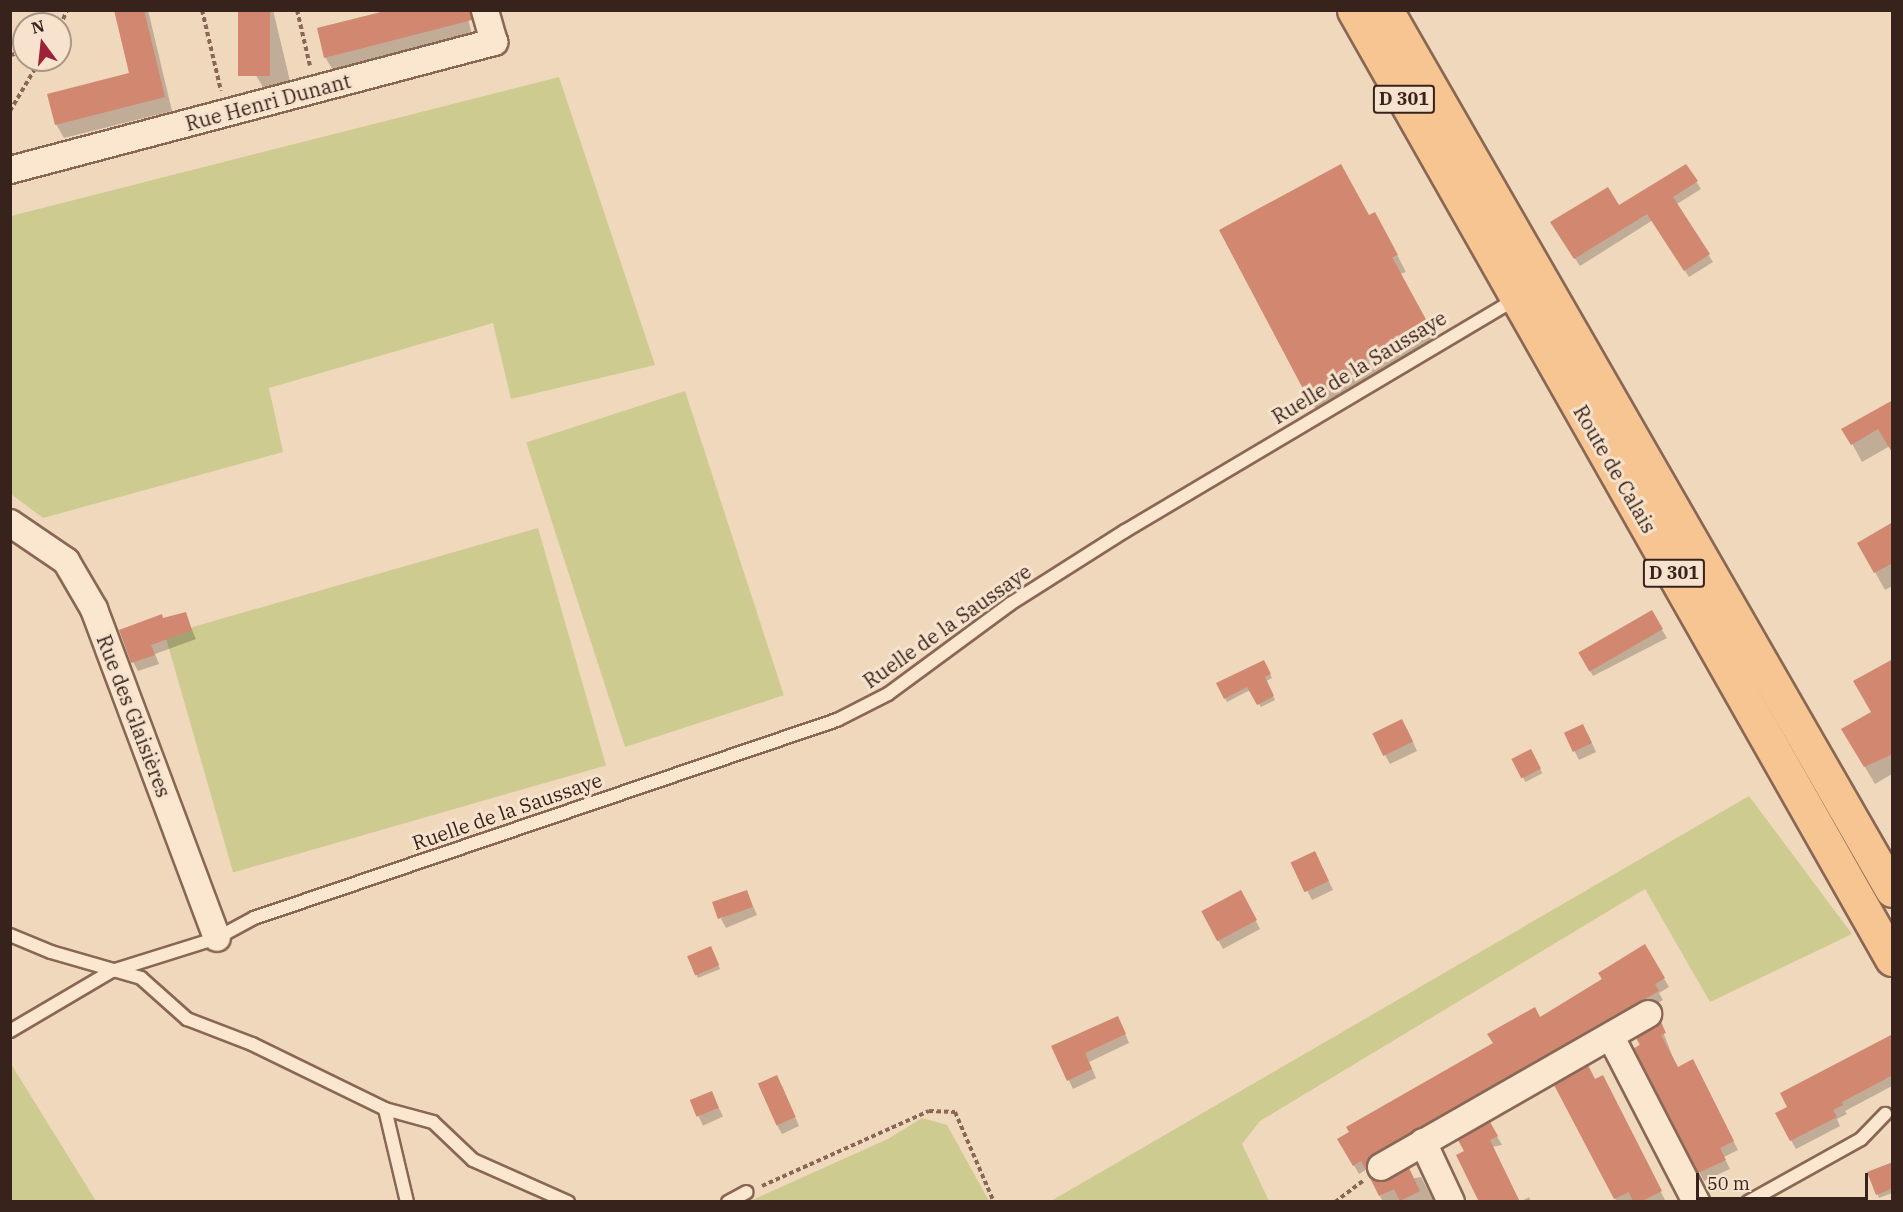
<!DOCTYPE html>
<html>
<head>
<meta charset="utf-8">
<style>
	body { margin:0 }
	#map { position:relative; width:1903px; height:1212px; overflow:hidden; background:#f0d8bd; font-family:"IBM Plex Serif",serif }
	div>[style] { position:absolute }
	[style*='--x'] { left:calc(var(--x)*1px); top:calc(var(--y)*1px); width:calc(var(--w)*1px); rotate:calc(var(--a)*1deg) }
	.green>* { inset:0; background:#cecb90; transform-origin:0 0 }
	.shadow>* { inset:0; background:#0003; transform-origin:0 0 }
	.building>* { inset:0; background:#d18770; transform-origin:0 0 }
	.path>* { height:4px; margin-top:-2px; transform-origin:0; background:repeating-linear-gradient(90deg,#896755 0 4.5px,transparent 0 7.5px) }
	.roads { filter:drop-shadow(2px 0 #896755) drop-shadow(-2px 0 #896755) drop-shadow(0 2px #896755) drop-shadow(0 -2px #896755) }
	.service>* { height:12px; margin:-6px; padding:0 6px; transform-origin:6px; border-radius:6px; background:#fbe6d0 }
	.minor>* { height:26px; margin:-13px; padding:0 13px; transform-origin:13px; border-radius:13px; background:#fbe6d0 }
	.primary>* { height:33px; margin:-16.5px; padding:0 16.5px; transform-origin:16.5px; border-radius:16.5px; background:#f7c591 }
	span { translate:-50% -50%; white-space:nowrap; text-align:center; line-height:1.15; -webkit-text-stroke:6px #f7e3cd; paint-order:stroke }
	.shield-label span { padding:2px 4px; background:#f7e3cd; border:2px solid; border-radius:4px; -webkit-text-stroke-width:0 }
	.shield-label { font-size:18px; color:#37231b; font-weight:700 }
	.street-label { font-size:20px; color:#37231b }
	.frame { position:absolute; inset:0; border:12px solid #37231b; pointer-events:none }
	.north { position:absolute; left:12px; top:12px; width:60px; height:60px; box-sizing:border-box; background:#f7e3cd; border:2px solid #aa9686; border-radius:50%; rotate:345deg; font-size:16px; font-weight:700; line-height:24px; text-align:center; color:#37231b }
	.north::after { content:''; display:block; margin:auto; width:21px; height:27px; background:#9b2238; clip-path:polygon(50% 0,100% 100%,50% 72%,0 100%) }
	.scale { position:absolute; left:1696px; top:1173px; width:172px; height:27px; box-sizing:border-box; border:3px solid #37231b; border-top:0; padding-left:8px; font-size:18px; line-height:21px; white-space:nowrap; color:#37231b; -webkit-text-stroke:4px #f7e3cd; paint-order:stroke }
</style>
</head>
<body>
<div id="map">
	<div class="green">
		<i style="clip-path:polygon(559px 77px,655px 365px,511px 399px,493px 323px,269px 388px,283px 452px,43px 518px,11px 494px,11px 216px)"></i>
		<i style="left:685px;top:391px;width:320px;height:167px;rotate:72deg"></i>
		<i style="left:538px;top:528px;width:247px;height:388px;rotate:74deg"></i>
		<i style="clip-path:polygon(1749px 796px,1852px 934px,1710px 1002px,1645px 889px,1260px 1121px,1242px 1144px,1269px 1201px,1051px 1201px)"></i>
		<i style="clip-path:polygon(11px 1064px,96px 1201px,11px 1201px)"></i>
		<i style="clip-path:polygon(922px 1118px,947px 1125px,989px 1201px,750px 1201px,888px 1139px)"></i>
	</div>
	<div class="shadow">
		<i style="clip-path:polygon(116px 10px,148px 10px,172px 111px,64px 138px,56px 124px,131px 74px)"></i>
		<i style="clip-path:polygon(240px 10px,273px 10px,290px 81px,263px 87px,255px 74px)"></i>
		<i style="clip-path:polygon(466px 10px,472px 35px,333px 70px,325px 57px)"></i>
		<i style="clip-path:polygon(1686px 166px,1701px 189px,1677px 204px,1713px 262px,1689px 277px,1653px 220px,1580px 266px,1556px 230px,1619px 207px)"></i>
		<i style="clip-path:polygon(1369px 216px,1384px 230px,1406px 272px,1400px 274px,1437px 343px,1347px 391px,1352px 400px,1321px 418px,1311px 401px)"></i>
		<i style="clip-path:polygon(1892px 402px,1890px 446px,1862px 462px,1844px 429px)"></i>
		<i style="clip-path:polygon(1892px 524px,1892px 586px,1885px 590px,1859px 543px)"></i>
		<i style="clip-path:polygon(1651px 612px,1667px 638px,1593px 676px,1588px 667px)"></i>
		<i style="clip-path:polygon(185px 614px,196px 639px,155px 654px,159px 664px,138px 671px,133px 662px,163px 619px)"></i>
		<i style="clip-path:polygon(1892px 661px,1892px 774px,1875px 784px,1843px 730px,1873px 713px)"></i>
		<i style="clip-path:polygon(1264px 662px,1272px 678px,1266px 681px,1275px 700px,1261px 707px,1250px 690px,1227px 702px,1218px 684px)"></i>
		<i style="clip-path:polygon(1407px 729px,1417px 751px,1390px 764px,1385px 755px)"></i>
		<i style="clip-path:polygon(1566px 734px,1588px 734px,1596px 752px,1579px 760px)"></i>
		<i style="left:1531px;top:751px;width:25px;height:19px;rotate:63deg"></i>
		<i style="clip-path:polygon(1319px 861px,1333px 890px,1312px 900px,1293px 864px)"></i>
		<i style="clip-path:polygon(747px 892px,757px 915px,726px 928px,721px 919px)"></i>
		<i style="clip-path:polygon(1245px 900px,1260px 929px,1223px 949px,1218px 940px)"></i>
		<i style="clip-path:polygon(1645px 946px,1669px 987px,1659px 993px,1663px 1000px,1378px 1163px,1372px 1169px,1372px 1178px,1367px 1169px,1359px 1174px,1339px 1140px,1604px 980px)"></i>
		<i style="clip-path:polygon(712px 951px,720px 969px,698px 978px,688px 957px)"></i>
		<i style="clip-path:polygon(1660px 1024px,1677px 1068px,1697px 1070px,1738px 1150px,1724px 1157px,1730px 1169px,1704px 1181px,1636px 1048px)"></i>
		<i style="clip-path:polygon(1122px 1026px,1129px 1043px,1089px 1062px,1096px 1078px,1073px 1089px,1053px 1047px)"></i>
		<i style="clip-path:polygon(1892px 1035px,1892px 1086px,1845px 1111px,1847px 1114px,1837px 1119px,1840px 1126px,1796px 1149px,1791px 1140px)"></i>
		<i style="clip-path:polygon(1595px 1081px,1607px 1086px,1665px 1200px,1617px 1202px,1556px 1086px)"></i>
		<i style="clip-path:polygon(782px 1086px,799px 1126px,782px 1134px,777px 1125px)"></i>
		<i style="left:712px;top:1093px;width:26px;height:22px;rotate:65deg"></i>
		<i style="clip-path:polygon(1490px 1124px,1502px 1145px,1466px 1152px)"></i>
		<i style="clip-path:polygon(1869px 1173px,1892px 1173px,1892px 1193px,1879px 1198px)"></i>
		<i style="clip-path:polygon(1421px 1177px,1434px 1202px,1383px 1202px,1371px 1178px,1380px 1184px)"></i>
		<i style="clip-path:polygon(1529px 1197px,1531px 1202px,1520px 1202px)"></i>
	</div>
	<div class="building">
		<i style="clip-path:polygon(114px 10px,144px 10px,165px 97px,55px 125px,47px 94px,129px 73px)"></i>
		<i style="left:238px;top:10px;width:32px;height:66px"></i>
		<i style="clip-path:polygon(389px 10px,470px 10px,472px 20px,324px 58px,317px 28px)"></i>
		<i style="clip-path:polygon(1341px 164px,1369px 215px,1375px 212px,1398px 255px,1392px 257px,1429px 325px,1339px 374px,1344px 383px,1310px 402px,1219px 230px)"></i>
		<i style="clip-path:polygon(1686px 164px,1698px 181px,1673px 197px,1710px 254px,1684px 271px,1647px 214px,1574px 259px,1550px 222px,1608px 187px,1619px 205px)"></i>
		<i style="clip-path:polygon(1893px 400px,1893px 454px,1878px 429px,1851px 445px,1841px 429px)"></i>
		<i style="clip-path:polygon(1893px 522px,1893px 563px,1874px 573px,1857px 543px)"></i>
		<i style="left:1652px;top:610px;width:22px;height:85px;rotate:60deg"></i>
		<i style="clip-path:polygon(186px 612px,192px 630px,151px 645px,155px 655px,131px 663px,119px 630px,162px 614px,163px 618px)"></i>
		<i style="clip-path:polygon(1893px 659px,1893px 754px,1864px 767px,1841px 729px,1871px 712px,1853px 681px)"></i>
		<i style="clip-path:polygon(1264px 660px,1271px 674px,1265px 677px,1274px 696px,1257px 705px,1247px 687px,1224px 699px,1216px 683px)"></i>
		<i style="left:1402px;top:719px;width:25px;height:33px;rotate:64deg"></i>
		<i style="left:1583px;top:724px;width:21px;height:21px;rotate:65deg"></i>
		<i style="left:1531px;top:749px;width:22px;height:22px;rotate:63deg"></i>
		<i style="left:1315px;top:851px;width:33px;height:27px;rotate:65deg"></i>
		<i style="left:747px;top:890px;width:18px;height:37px;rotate:71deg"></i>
		<i style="left:1241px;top:890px;width:34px;height:45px;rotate:62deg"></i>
		<i style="clip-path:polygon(1645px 944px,1665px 978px,1655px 984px,1659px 991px,1374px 1154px,1368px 1160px,1368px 1174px,1361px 1161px,1353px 1166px,1337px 1139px,1349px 1132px,1346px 1127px,1493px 1043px,1487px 1034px,1535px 1007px,1540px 1017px,1602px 979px,1598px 973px)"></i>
		<i style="left:711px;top:946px;width:21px;height:26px;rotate:67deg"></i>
		<i style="clip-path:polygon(1118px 1016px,1126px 1034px,1085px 1053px,1092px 1069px,1067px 1081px,1051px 1046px)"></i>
		<i style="clip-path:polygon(1661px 1022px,1666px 1033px,1661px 1035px,1678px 1067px,1693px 1059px,1734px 1141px,1720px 1148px,1726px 1160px,1698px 1173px,1634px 1048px,1640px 1045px,1636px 1038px)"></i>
		<i style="clip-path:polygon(1893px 1034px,1893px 1075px,1842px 1102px,1843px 1105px,1833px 1110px,1837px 1117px,1790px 1141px,1775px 1113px,1787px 1107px,1780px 1093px)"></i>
		<i style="clip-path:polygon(1588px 1065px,1595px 1079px,1603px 1075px,1662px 1191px,1640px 1202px,1633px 1202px,1629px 1192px,1614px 1199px,1554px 1085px)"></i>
		<i style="left:777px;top:1075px;width:46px;height:21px;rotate:66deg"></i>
		<i style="left:712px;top:1091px;width:18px;height:24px;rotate:68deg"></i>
		<i style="clip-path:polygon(1490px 1122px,1498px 1136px,1490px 1140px,1520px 1202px,1479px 1202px,1456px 1155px,1464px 1151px,1458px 1140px)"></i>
		<i style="clip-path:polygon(1893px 1162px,1893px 1188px,1876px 1195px,1867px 1172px)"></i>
		<i style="clip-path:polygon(1409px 1168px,1420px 1191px,1400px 1201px,1394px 1189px,1379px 1196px,1368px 1174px,1382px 1182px)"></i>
	</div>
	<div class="path">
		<i style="--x:202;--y:10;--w:83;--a:76.8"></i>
		<i style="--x:297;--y:10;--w:57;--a:76.9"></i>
		<i style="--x:60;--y:26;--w:17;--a:-66"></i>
		<i style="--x:10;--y:55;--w:14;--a:-12"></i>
		<i style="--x:10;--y:111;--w:59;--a:-59.5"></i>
		<i style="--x:762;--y:1186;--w:183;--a:-24.2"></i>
		<i style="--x:929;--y:1111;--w:26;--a:2"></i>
		<i style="--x:955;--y:1112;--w:98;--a:66.6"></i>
		<i style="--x:1335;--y:1202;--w:35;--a:-37"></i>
	</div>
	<div class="roads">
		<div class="service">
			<i style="--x:10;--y:935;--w:44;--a:22.5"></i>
			<i style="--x:51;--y:952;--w:94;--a:16.1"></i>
			<i style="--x:141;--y:978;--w:62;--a:41.7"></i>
			<i style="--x:187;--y:1019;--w:70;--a:21"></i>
			<i style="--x:252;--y:1044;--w:148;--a:26"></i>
			<i style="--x:385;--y:1109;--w:50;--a:15.2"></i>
			<i style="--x:433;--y:1122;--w:55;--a:43.5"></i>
			<i style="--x:473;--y:1160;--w:104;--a:23.9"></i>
			<i style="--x:10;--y:1031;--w:118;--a:-30.5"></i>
			<i style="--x:112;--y:971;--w:110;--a:-17.4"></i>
			<i style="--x:217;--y:938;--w:42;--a:-28.4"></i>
			<i style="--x:254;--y:918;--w:616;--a:-18.76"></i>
			<i style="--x:837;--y:720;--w:57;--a:-27"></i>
			<i style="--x:888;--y:694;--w:152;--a:-36.4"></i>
			<i style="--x:1010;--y:604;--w:136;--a:-32.4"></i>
			<i style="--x:1125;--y:531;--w:455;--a:-30.7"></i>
			<i style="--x:385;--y:1109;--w:96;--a:76.7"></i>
			<i style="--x:728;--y:1202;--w:21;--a:-28"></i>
			<i style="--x:1748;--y:1202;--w:129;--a:-29.1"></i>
			<i style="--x:1861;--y:1139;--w:35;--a:-46"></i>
		</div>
		<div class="minor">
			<i style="--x:10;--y:170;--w:501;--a:-14.81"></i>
			<i style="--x:494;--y:42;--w:33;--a:-106"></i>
			<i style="--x:10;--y:523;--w:68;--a:34.2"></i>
			<i style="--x:66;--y:561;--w:56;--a:59.7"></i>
			<i style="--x:94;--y:609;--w:351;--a:69.5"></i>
			<i style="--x:1611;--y:1037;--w:186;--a:62.7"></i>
			<i style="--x:1423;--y:1142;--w:66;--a:65"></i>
			<i style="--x:1381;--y:1167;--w:308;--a:-29.8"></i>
		</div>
		<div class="primary">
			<i style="--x:1354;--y:10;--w:1091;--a:60.45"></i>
			<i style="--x:1386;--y:10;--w:1015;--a:60.1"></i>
		</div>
	</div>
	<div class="shield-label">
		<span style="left:1404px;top:99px">D 301</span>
		<span style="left:1674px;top:573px">D 301</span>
	</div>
	<div class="street-label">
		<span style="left:268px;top:102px;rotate:-15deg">Rue Henri Dunant</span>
		<span style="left:1359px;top:367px;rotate:-31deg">Ruelle de la Saussaye</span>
		<span style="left:1615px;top:469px;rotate:60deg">Route de Calais</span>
		<span style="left:947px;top:626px;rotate:-35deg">Ruelle de la Saussaye</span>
		<span style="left:134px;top:716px;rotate:69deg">Rue des Glaisières</span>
		<span style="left:507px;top:811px;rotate:-19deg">Ruelle de la Saussaye</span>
	</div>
	<div class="frame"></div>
	<div class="north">N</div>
	<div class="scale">50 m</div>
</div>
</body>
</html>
